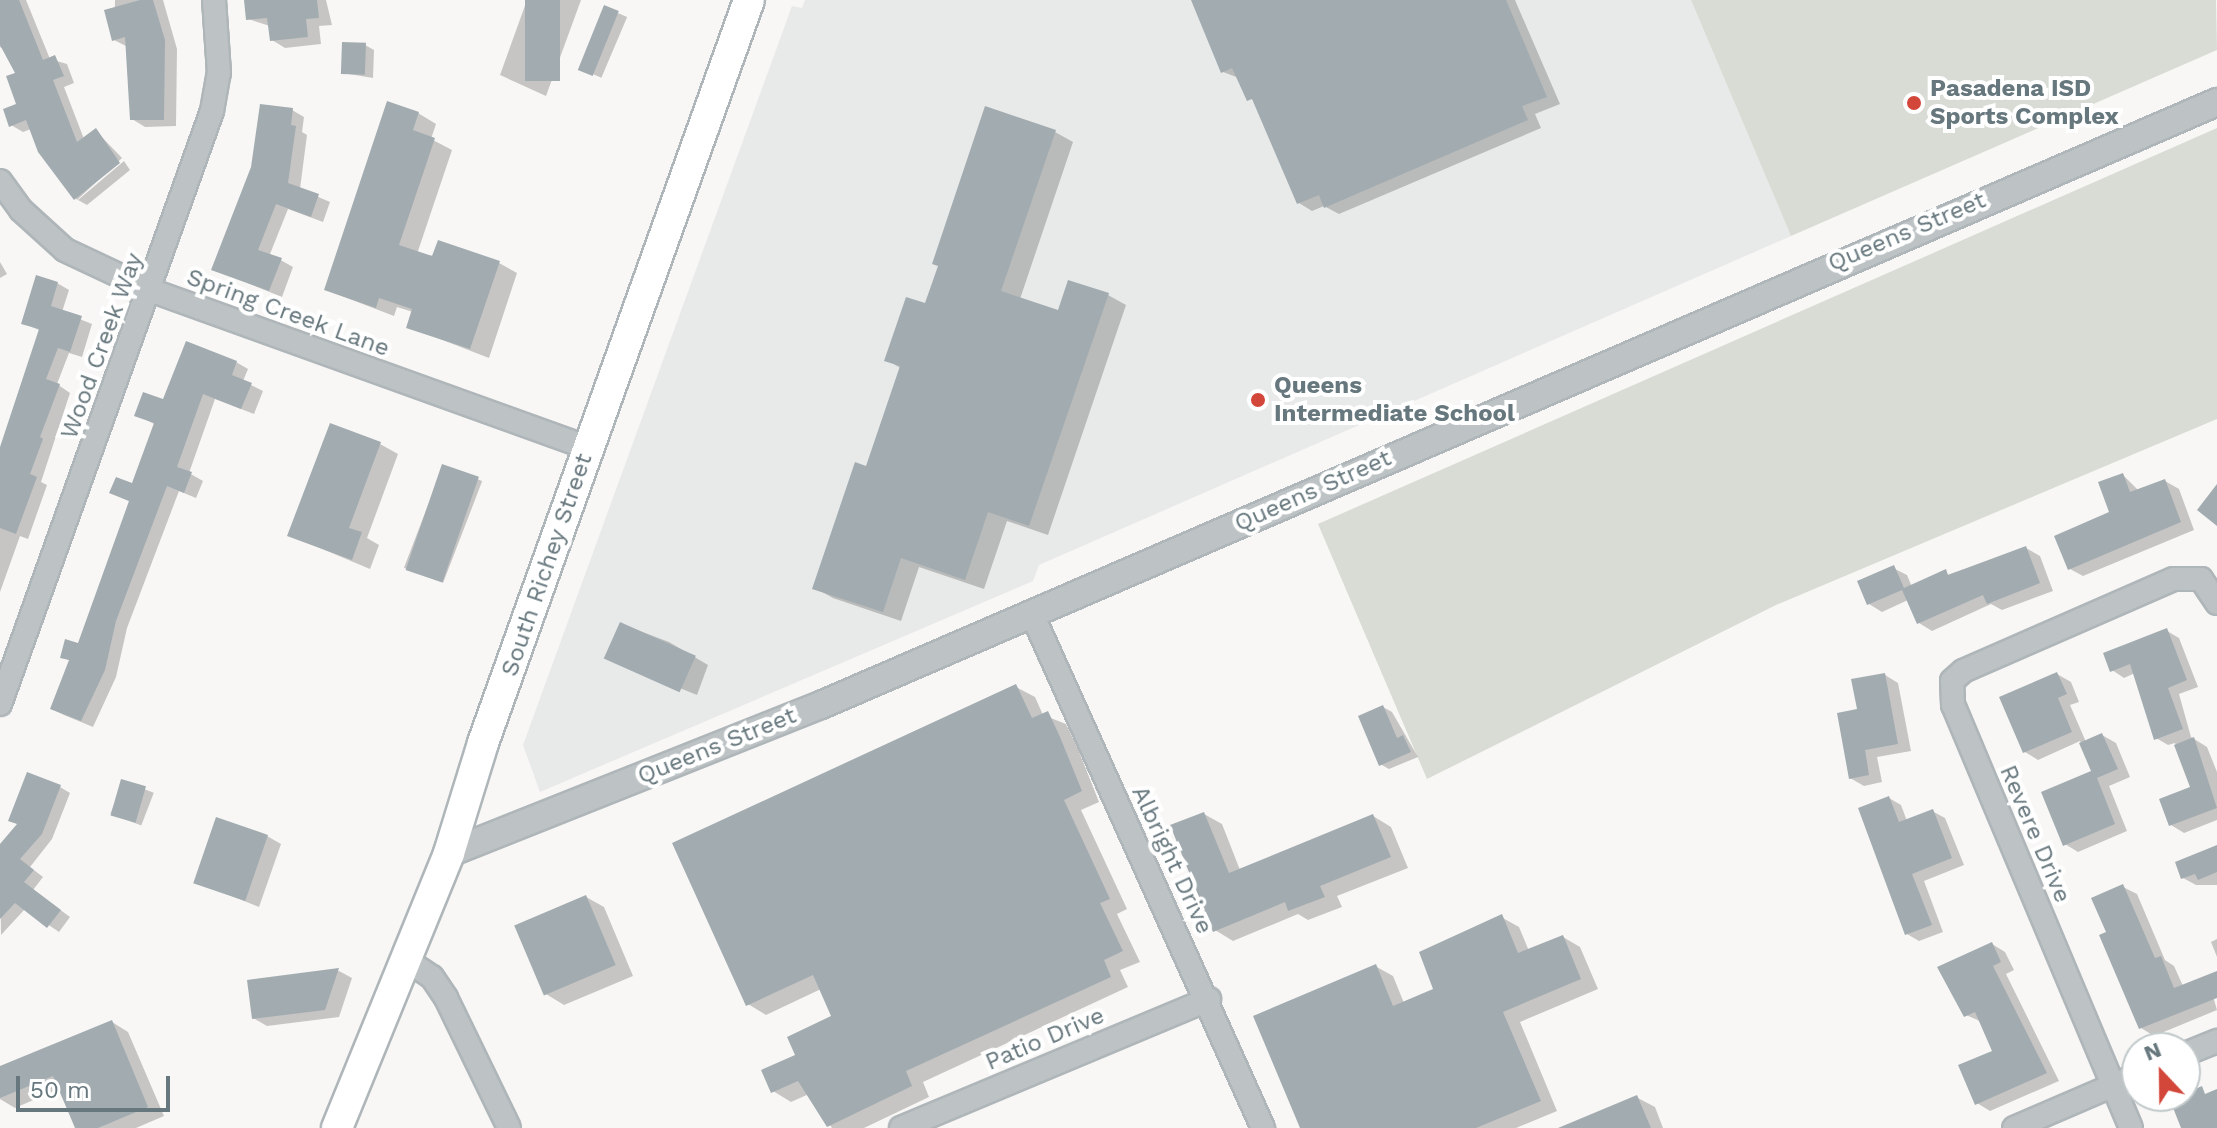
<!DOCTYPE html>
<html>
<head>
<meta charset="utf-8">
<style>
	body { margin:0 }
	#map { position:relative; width:2217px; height:1128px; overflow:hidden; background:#f8f7f5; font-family:"Work Sans",sans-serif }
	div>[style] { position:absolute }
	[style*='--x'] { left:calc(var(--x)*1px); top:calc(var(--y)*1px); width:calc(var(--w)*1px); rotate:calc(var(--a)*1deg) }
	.built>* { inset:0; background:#e8e9e9 }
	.green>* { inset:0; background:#d8dcd5 }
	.shadow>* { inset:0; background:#0003; transform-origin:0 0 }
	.building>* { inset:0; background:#a2acb0; transform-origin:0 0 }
	.roads { filter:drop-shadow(2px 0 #afb6b9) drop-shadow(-2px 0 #afb6b9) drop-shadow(0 2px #afb6b9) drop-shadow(0 -2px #afb6b9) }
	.minor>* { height:22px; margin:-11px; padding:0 11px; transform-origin:11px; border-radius:11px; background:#bdc2c4 }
	.tertiary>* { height:26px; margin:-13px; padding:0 13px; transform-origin:13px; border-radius:13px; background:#bdc2c4 }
	.secondary>* { height:30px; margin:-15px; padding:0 15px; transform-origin:15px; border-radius:15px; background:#fff }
	.dots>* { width:22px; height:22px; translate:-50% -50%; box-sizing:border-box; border:4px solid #fff; border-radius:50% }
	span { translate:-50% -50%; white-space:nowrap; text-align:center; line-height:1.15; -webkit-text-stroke:8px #fff; paint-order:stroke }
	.poi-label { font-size:24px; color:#66777d; font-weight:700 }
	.left { translate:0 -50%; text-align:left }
	.street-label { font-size:24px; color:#66777d }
	.north { position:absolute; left:2121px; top:1032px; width:80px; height:80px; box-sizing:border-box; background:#fff; border:2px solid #c2c9cb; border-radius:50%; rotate:338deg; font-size:22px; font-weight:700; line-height:32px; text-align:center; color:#66777d }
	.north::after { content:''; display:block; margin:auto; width:28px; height:36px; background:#d3463a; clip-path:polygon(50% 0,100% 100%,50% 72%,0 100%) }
	.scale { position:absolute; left:16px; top:1076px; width:154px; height:36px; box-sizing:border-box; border:4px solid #66777d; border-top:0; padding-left:10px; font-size:24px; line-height:28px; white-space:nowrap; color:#66777d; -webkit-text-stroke:6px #fff; paint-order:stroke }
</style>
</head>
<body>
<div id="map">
	<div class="built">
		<i style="clip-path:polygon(805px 0,1691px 0,1791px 236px,1039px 565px,1033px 581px,540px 792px,523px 745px,792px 6px,802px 8px)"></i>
	</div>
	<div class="green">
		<i style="clip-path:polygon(1691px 0,2216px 0,2217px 50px,1791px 236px)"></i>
		<i style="clip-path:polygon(2217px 128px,2217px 419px,1776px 605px,1427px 779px,1318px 524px)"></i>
	</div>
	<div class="shadow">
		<i style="clip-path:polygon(0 0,26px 0,50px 59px,67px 64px,74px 83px,64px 87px,84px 139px,96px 131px,122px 158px,77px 200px,31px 129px,23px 132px,11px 125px,19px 105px,17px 75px,9px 52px,0 47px)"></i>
		<i style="clip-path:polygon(115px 0,163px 0,177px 49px,176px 126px,145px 127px,132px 119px,128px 47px,114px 40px)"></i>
		<i style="clip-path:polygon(265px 0,326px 0,332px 25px,319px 26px,321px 44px,285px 48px,272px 40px,270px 26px,248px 19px)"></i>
		<i style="clip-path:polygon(527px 0,581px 0,546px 96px,500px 75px)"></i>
		<i style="clip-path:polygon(1193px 0,1515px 0,1560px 104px,1535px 114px,1541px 128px,1339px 214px,1324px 206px,1312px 211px,1299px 203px,1256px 103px,1239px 78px,1223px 72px)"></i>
		<i style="left:606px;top:8px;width:23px;height:66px;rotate:23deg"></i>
		<i style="clip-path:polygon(365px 45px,374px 50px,373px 78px,343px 73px)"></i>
		<i style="clip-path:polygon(292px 110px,304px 117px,302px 132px,307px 135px,300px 189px,330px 202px,323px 222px,288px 209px,270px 254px,293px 267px,282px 297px,213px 269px)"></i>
		<i style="clip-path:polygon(418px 113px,436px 124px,431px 139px,452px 150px,417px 254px,499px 263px,517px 273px,489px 358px,409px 327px,413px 312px,397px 307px,394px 316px,326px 290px)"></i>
		<i style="clip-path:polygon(1055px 132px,1073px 142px,1020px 299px,1060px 312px,1108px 295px,1126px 305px,1048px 535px,1007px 521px,984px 589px,919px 567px,901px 621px,833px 598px,815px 588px,868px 469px,902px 369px,887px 360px)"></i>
		<i style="clip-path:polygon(124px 161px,130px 170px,87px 205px,78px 200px)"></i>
		<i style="clip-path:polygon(0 262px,7px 274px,0 278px)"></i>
		<i style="clip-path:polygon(57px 283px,69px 290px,62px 312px,92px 324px,82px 357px,69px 353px,57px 384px,70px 393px,41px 482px,47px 485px,28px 539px,20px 536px,0 592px,0 453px,41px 331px,23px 323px)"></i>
		<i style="clip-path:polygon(236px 362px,248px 369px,243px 381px,263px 391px,254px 414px,215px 399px,189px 473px,203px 481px,196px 498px,179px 491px,127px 628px,116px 677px,93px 727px,64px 715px,52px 709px,71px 661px,62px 657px,80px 645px,131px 502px,112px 493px,133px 485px,156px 425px,137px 415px)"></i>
		<i style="clip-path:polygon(380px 444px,398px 454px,367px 538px,379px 545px,370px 569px,289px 535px)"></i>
		<i style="left:443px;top:466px;width:42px;height:109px;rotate:21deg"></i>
		<i style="clip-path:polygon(2123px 475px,2139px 491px,2165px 481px,2179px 489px,2194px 530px,2083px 576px,2070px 569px,2112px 513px)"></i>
		<i style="clip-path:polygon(2026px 548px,2040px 556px,2053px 591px,2002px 610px,1991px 604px,1932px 631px,1919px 623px,1908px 600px,1882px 612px,1869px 604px,1893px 568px,1907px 575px,1912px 587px)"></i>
		<i style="clip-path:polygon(621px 624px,669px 642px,708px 665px,697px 695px,608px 659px)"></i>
		<i style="clip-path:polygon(2167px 631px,2179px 638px,2198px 687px,2179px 694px,2191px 737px,2207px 747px,2217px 772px,2217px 820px,2184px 833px,2171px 825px,2192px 788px,2175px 743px,2168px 745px,2156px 738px,2135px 673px,2124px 678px,2112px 670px)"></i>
		<i style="clip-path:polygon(2057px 674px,2071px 682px,2079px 702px,2070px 705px,2086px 742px,2102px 735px,2116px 743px,2130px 777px,2109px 786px,2127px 831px,2078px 852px,2065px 844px,2094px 772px,2080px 741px,2038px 760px,2025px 752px)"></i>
		<i style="clip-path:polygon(1885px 675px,1898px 683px,1911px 751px,1877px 757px,1882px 782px,1864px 786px,1850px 778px,1859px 711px)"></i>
		<i style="clip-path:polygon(1016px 687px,1035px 697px,1043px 715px,1066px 724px,1078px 749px,1099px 802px,1081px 810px,1127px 909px,1117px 914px,1140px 962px,1120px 970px,1128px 987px,923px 1082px,929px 1097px,864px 1128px,832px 1128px,809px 1094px,791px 1102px,773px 1091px,834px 1017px,821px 989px,766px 1015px,748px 1004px)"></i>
		<i style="clip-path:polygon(1383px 707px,1392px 712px,1418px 757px,1389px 769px,1380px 764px)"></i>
		<i style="left:123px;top:781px;width:33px;height:35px;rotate:21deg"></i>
		<i style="clip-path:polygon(60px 787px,70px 793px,52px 839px,30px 867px,43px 877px,33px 890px,70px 917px,59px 932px,25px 909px,1px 935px,0 852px)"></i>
		<i style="clip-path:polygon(1889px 798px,1901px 805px,1907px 821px,1932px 811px,1945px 818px,1964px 865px,1924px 881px,1943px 932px,1919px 941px,1907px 934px)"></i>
		<i style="clip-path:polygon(1204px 814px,1222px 824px,1240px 870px,1373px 816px,1391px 827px,1408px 868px,1337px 896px,1342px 907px,1308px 920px,1298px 914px,1233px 941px,1215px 930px)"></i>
		<i style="clip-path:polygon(267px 836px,281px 844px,259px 907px,196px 882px)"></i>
		<i style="clip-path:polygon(2217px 847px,2217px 885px,2196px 885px,2183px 878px)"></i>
		<i style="clip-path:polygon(2123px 887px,2137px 894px,2165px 960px,2174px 966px,2183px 986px,2211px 989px,2217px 1010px,2154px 1036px,2141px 1028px)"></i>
		<i style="clip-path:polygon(586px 897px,604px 907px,633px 976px,564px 1005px,546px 994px)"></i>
		<i style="clip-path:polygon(1501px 917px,1519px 927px,1529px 951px,1563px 937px,1580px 947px,1598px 989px,1520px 1022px,1557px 1111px,1516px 1128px,1300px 1128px,1375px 966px,1393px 976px,1404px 1003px,1435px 990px)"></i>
		<i style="clip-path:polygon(2217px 939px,2217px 957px,2211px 942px)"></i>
		<i style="clip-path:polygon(1992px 944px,2005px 952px,2014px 970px,2006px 974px,2059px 1081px,1990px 1111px,1977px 1103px,1995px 1052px,1982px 1022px,1966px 1015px)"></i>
		<i style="clip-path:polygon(339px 971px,352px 978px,339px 1017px,267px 1026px,253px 1018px,249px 981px)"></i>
		<i style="clip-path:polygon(112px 1022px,128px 1032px,164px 1116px,136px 1128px,77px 1128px,61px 1088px,15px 1108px,0 1099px,0 1068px)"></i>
		<i style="clip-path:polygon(1636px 1097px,1655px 1107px,1663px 1128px,1563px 1128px)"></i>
	</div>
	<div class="building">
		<i style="clip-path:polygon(0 0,19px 0,43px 60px,55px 55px,64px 76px,53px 80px,77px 142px,96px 128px,120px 163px,74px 200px,38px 152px,26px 120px,9px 127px,3px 109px,16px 104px,6px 76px,15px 73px,0 45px)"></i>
		<i style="clip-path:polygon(140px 0,153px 0,165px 40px,164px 120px,130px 120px,125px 37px,112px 41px,104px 10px)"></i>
		<i style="clip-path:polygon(244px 0,317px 0,319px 18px,306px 19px,308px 37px,270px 41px,267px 18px,246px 20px)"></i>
		<i style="left:525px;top:0;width:35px;height:81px"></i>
		<i style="clip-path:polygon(1191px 0,1506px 0,1547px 97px,1522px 106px,1528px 120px,1324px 208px,1319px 195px,1297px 204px,1252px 99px,1247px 101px,1232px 68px,1221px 73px)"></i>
		<i style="left:604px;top:5px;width:16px;height:70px;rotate:22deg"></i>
		<i style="left:342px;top:42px;width:24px;height:32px;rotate:2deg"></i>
		<i style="clip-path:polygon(387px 101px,419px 112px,413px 130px,435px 138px,399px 245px,432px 256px,438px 240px,500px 261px,470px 349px,406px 328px,412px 309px,379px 298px,376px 308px,324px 290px)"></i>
		<i style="clip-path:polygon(260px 104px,293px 108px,291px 125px,296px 126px,288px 183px,319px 194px,311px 217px,276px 204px,258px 250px,282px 258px,269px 291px,211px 270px,251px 167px)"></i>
		<i style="clip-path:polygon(985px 106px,1056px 130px,1001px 291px,1058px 310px,1068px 280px,1109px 293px,1029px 526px,988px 512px,965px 580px,901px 558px,883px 612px,812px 589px,855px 462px,866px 466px,900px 366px,884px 361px,906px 297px,925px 303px,938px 266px,932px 264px)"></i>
		<i style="clip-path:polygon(36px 275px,58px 282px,51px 306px,82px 316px,70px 352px,58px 348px,46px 379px,60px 384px,40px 437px,43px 439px,30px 474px,37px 477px,16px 534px,0 528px,0 447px,39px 329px,21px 324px)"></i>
		<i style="clip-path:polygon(186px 341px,237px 361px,232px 375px,252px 383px,241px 409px,203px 394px,177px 467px,192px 472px,184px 493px,167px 486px,116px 621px,105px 670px,81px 721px,50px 709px,69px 660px,60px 658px,65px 639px,78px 643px,129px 501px,109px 493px,116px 477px,132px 483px,154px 423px,134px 416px,143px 392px,163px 399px)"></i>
		<i style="clip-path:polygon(330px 423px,381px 442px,349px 528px,362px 532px,352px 560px,287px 536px)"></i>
		<i style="left:442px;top:464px;width:39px;height:112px;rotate:19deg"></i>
		<i style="clip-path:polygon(2123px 473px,2130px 492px,2165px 479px,2181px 522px,2068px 570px,2054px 536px,2109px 512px,2098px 482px)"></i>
		<i style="clip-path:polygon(2217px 484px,2217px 526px,2197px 510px)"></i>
		<i style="clip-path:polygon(2026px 546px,2040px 583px,1987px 604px,1983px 595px,1917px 624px,1902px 590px,1867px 605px,1857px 581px,1894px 565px,1904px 588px,1946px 569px,1948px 575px)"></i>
		<i style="left:620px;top:622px;width:83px;height:40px;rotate:24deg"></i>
		<i style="clip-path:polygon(2167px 628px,2187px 680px,2168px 688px,2183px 729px,2154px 740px,2130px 664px,2110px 672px,2103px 653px)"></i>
		<i style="clip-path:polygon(2057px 672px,2067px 694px,2058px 698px,2072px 732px,2023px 753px,1999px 697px)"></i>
		<i style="clip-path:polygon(1885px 673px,1898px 744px,1865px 750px,1869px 775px,1849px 779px,1837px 713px,1857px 709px,1851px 679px)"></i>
		<i style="clip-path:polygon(1016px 684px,1032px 718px,1048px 711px,1060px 737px,1082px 791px,1064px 800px,1110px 899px,1100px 903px,1123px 951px,1104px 960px,1111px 977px,906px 1071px,912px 1086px,827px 1127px,798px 1081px,771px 1093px,761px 1070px,795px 1055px,787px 1037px,831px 1016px,813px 975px,746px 1006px,672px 843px)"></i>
		<i style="clip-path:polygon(1383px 705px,1397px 738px,1403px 735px,1411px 752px,1379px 766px,1358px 716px)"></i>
		<i style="clip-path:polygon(2102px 733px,2118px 769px,2097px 778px,2115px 824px,2063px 846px,2041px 792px,2091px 771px,2079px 743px)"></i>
		<i style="clip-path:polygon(2194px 737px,2217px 808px,2169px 826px,2159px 799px,2190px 787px,2174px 745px)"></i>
		<i style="clip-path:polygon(27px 772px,61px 785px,42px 834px,20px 859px,34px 870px,24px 882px,61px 910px,47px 928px,15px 903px,0 919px,0 844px,17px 824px,8px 821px)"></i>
		<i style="left:121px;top:779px;width:26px;height:38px;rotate:16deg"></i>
		<i style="clip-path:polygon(1889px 796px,1899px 822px,1933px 809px,1952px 858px,1912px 874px,1932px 925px,1905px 935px,1858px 808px)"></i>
		<i style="clip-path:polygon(1204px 812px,1229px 873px,1373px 814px,1391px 857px,1320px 886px,1325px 897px,1288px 911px,1285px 902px,1213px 932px,1170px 825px)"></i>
		<i style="left:216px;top:817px;width:55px;height:70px;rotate:19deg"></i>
		<i style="clip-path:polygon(2217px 845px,2217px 872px,2198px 880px,2195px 874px,2181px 879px,2175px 862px)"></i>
		<i style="clip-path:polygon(2123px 884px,2155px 958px,2161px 956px,2174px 988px,2217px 971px,2217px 998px,2139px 1029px,2099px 935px,2106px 932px,2091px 898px)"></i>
		<i style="left:586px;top:895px;width:76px;height:78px;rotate:67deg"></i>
		<i style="clip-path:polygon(1502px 914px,1518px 953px,1563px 935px,1581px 979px,1503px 1012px,1541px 1101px,1476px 1128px,1300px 1128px,1253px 1016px,1376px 964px,1393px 1006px,1433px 989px,1419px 952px)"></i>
		<i style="clip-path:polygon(1992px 942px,2001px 962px,1993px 966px,2047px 1073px,1975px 1105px,1958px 1065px,1992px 1051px,1975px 1012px,1964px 1017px,1937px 967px)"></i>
		<i style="clip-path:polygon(339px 968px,325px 1010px,252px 1019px,247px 980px)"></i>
		<i style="clip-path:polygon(112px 1020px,148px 1107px,98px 1128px,75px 1128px,53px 1076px,0 1098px,0 1066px)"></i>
		<i style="clip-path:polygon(2202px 1086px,2205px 1094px,2217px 1089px,2217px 1128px,2181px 1128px,2170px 1100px)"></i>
		<i style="clip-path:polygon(1637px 1095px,1651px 1128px,1558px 1128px)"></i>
	</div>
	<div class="roads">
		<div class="minor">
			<i style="--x:0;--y:181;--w:36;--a:54"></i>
			<i style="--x:21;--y:210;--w:59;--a:42.3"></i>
			<i style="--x:65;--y:250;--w:94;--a:25.2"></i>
			<i style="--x:150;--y:290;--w:466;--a:19.8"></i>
			<i style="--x:1032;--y:614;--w:564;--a:65.8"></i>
			<i style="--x:0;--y:704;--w:630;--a:-70.33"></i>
			<i style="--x:212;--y:111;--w:39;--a:-80"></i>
			<i style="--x:219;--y:73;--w:73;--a:-93.9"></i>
			<i style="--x:405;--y:959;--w:32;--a:34"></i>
			<i style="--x:432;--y:977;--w:25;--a:56"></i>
			<i style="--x:446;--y:998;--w:144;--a:64.1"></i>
			<i style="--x:2185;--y:1054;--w:35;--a:-22"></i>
			<i style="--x:901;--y:1128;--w:334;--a:-22.7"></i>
			<i style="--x:2014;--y:1128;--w:134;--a:-23.3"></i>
			<i style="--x:2131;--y:1128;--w:459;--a:-112.8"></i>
			<i style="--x:1953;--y:705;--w:24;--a:-92"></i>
			<i style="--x:1952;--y:681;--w:15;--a:-42"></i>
			<i style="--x:1963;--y:671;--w:230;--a:-23.6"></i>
			<i style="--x:2174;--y:579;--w:27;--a:0"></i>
			<i style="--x:2201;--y:579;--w:29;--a:56"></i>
		</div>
		<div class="tertiary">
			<i style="--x:449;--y:853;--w:400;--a:-21.7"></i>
			<i style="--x:821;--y:705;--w:1521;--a:-23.36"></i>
		</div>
		<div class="secondary">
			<i style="--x:337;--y:1128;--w:297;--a:-67.8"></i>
			<i style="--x:449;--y:853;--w:115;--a:-72.8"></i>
			<i style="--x:483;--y:743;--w:789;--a:-70.3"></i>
		</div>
	</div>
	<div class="dots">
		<i style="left:1914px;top:103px;background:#d3463a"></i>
		<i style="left:1258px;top:400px;background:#d3463a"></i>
	</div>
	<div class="poi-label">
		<span class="left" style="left:1930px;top:103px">Pasadena ISD<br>Sports Complex</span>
		<span class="left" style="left:1274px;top:400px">Queens<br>Intermediate School</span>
	</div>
	<div class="street-label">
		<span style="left:1907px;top:232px;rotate:-23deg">Queens Street</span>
		<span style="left:288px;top:313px;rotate:20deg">Spring Creek Lane</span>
		<span style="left:102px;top:346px;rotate:-70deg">Wood Creek Way</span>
		<span style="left:1313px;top:491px;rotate:-24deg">Queens Street</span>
		<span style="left:547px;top:565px;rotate:-71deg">South Richey Street</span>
		<span style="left:717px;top:746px;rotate:-22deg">Queens Street</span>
		<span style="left:2035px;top:834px;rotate:67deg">Revere Drive</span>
		<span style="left:1172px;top:860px;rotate:65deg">Albright Drive</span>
		<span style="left:1045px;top:1039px;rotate:-23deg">Patio Drive</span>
	</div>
	<div class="north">N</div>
	<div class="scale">50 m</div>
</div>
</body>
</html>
